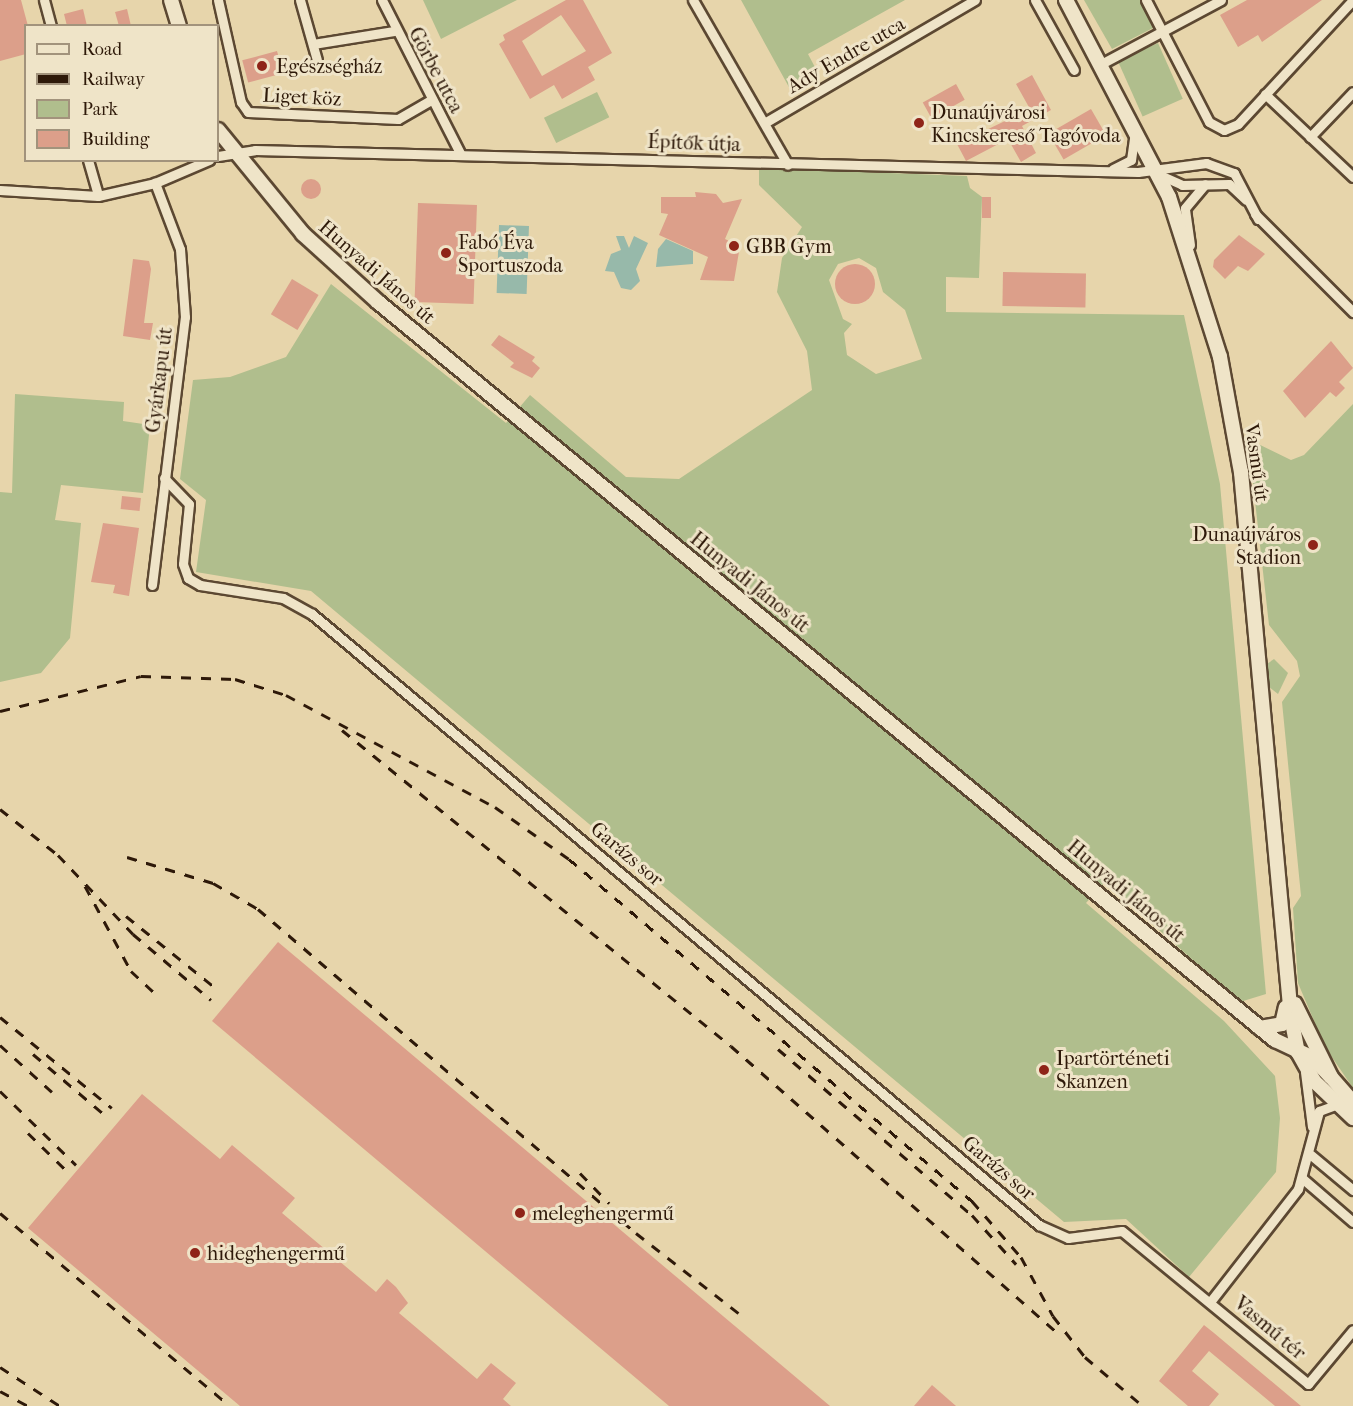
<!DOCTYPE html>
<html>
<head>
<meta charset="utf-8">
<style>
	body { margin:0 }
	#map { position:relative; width:1353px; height:1406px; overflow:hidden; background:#e7d5ab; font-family:"IM FELL French Canon",serif }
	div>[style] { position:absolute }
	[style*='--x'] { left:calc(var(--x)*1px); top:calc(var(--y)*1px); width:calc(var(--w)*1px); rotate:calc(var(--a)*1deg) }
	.green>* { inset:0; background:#b0be8d; transform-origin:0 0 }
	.water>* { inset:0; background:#97b9aa; transform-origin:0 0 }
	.building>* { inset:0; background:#dc9f8a; transform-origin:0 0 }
	.round { border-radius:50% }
	.roads { filter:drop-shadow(2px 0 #5c4832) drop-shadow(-2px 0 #5c4832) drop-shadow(0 2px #5c4832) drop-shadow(0 -2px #5c4832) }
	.street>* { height:9px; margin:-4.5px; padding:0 4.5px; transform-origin:4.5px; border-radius:4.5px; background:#efe4c8 }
	.secondary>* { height:14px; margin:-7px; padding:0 7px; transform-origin:7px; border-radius:7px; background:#efe4c8 }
	.rail>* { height:3px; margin-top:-1.5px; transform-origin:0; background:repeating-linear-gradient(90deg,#2e1909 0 10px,transparent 0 20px) }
	.dots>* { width:16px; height:16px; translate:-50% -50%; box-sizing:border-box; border:3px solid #efe4c8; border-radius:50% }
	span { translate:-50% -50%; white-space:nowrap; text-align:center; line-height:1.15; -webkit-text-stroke:6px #efe4c8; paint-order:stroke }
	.street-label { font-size:20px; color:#2e1909 }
	.poi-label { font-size:20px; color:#2e1909 }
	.left { translate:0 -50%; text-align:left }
	.right { translate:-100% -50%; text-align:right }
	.legend { position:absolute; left:24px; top:24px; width:195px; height:138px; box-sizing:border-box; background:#efe4c8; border:2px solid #a2937c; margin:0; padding:8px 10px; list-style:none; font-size:18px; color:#2e1909 }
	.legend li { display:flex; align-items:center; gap:12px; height:30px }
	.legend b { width:30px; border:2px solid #a2937c }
</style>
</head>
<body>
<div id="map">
	<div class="green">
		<i style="clip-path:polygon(423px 0,517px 0,441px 39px)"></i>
		<i style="clip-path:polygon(741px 0,905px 0,808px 54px,818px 73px,790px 89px)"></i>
		<i style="clip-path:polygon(1084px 0,1142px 0,1155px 27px,1112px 49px)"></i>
		<i style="left:1158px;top:43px;width:61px;height:44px;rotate:66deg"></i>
		<i style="left:597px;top:92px;width:28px;height:59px;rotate:64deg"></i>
		<i style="clip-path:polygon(evenodd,759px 168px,967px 176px,970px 188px,982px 197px,979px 278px,946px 277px,946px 312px,1184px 315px,1220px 484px,1266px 994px,1240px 1002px,1105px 882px,1086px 903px,1224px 1021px,1275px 1076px,1280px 1118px,1276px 1172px,1189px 1277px,1126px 1219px,1064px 1222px,311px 591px,196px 572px,206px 500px,180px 479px,193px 380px,230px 377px,286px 357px,331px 284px,506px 423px,530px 395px,626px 477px,679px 479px,812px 390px,807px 351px,777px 292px,782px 258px,802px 227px,759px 185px,759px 168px,859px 258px,876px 268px,883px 292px,905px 310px,922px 359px,876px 374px,847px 355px,844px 333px,852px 324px,843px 319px,829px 280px,838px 264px,859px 258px)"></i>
		<i style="clip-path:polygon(15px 394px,124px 402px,123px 421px,150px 425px,143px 493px,61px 485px,55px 520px,81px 523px,70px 638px,41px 673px,0 682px,0 492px,12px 493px)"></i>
		<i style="clip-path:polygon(1353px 404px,1353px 1088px,1325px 1047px,1298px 983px,1293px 908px,1301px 896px,1282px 702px,1300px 676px,1297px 661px,1269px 625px,1248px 439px,1291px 460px,1304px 455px)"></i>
		<i style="clip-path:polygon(1274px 659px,1288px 673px,1278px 694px,1269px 687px,1267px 664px)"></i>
	</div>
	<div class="water">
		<i style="left:499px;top:225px;width:30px;height:68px;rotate:2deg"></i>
		<i style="clip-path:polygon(616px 236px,624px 236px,629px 248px,634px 236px,648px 243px,636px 269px,640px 281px,631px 290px,621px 288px,614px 272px,605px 271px,611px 254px,621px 250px)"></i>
		<i style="clip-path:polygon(666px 239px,693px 251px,693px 264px,656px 267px,658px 249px)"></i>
	</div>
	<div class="building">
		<i style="clip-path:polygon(0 0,21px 0,28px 26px,26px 54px,0 61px)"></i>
		<i style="clip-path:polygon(evenodd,566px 0,583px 0,612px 53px,588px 67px,595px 80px,562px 99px,554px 85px,530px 99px,499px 44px,505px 40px,503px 35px,566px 0,561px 15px,586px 51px,542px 76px,522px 41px,561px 15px)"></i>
		<i style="clip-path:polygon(1247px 0,1322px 0,1262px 42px,1258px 35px,1238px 47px,1220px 15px)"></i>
		<i style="clip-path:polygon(83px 9px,87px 26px,67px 26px,64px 14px)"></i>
		<i style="clip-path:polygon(127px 9px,131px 26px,119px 26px,115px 12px)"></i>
		<i style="left:277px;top:51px;width:23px;height:36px;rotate:75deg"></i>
		<i style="clip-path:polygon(1032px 75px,1051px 110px,1022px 126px,1036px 153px,1021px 162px,1008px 139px,966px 161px,957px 144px,1030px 109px,1016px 84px)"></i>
		<i style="left:956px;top:84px;width:18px;height:38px;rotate:61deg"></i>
		<i style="left:1091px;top:109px;width:30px;height:49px;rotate:60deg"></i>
		<i class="round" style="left:301px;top:179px;width:20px;height:20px"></i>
		<i style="clip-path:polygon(695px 192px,716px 194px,723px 203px,742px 199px,725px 239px,740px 246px,734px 281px,700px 280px,708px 257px,659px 235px,668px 214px,661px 213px,661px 197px,696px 197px)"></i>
		<i style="left:982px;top:197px;width:9px;height:21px"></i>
		<i style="left:418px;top:203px;width:59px;height:99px;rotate:2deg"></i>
		<i style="clip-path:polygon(1239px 235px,1265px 254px,1248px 271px,1238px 266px,1225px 279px,1213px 267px,1214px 260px)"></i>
		<i style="clip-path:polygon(133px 259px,149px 261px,151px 269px,144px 323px,153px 323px,150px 340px,123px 336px)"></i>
		<i class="round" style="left:835px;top:264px;width:40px;height:40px"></i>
		<i style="left:1003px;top:272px;width:83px;height:34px;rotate:1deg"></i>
		<i style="left:292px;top:279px;width:31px;height:41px;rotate:31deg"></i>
		<i style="clip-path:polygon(499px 335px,535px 357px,532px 361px,540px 368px,532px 378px,510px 367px,514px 363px,491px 345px)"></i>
		<i style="clip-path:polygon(1331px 341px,1353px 368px,1339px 382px,1345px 388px,1336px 397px,1330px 392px,1305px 418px,1283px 391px)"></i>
		<i style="left:122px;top:496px;width:19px;height:13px;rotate:6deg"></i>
		<i style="clip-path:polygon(103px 523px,139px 528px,129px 596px,113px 593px,115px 585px,91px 582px)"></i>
		<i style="clip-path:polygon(278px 942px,830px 1406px,669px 1406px,212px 1021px)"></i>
		<i style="clip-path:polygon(142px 1094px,220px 1159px,232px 1145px,295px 1198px,282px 1213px,376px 1292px,387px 1279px,396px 1287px,408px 1303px,399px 1313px,477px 1379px,491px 1363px,516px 1383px,503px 1399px,511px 1406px,240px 1406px,28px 1228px)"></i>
		<i style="clip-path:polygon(1204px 1325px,1214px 1333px,1301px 1406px,1275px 1406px,1209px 1351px,1192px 1371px,1219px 1394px,1209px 1406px,1188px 1406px,1159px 1381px)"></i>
		<i style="clip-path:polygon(932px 1385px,956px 1406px,914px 1406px)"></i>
	</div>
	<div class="roads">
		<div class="street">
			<i style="--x:44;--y:0;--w:27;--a:75"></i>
			<i style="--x:218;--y:0;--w:105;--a:77.3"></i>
			<i style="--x:241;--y:102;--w:12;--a:55"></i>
			<i style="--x:248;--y:112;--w:150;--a:2.7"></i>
			<i style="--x:398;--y:119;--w:38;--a:-30"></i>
			<i style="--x:300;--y:0;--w:62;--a:74.2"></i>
			<i style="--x:382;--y:0;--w:174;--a:63"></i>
			<i style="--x:693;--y:0;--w:190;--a:60.1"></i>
			<i style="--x:1035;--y:0;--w:80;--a:60.9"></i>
			<i style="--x:1146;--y:0;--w:137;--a:62.7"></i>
			<i style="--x:1209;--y:122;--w:17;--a:28"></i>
			<i style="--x:1224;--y:130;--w:15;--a:-23"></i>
			<i style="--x:1238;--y:124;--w:169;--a:-47.2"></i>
			<i style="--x:313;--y:44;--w:82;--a:-9.1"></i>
			<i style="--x:1101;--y:64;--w:136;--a:-28.1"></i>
			<i style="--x:1265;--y:94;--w:121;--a:43.3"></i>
			<i style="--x:766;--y:122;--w:242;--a:-30.3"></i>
			<i style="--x:1310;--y:137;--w:62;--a:-46.3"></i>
			<i style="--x:218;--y:156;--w:37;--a:-9"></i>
			<i style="--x:255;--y:150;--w:883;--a:1.43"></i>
			<i style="--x:1138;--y:172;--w:69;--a:-7.5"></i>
			<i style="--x:1206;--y:163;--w:30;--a:20"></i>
			<i style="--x:1234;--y:173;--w:52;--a:62.4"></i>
			<i style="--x:88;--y:160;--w:37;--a:74"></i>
			<i style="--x:1113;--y:169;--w:20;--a:-27"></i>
			<i style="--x:1131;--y:160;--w:22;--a:-82"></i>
			<i style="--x:1160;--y:175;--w:24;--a:24"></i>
			<i style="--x:1182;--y:185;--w:47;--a:-1.2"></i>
			<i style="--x:1229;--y:184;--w:23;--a:43"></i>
			<i style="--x:0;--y:190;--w:98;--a:3.5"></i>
			<i style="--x:98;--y:196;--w:58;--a:-12.8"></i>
			<i style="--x:155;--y:183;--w:59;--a:-23.1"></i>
			<i style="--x:1255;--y:214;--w:139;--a:45"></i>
			<i style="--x:1190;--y:245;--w:37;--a:-98"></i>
			<i style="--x:1185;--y:208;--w:31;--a:-50"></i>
			<i style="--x:164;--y:478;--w:36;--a:46"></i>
			<i style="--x:189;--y:504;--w:60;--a:95.7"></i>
			<i style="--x:183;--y:564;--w:15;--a:70"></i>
			<i style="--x:188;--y:578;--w:14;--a:30"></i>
			<i style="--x:200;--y:585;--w:84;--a:8.9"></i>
			<i style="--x:283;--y:598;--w:33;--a:29"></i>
			<i style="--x:312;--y:614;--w:950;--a:40.05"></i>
			<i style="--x:1039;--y:1225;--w:32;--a:24"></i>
			<i style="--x:1068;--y:1238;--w:54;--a:-7.4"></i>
			<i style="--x:1122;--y:1231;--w:241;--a:39.4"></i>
			<i style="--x:1308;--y:1384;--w:70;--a:-50.2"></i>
			<i style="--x:152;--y:585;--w:270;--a:-83"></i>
			<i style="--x:185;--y:317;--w:68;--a:-94.2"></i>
			<i style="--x:180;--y:249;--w:71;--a:-110.7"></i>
			<i style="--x:1305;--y:1072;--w:55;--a:82.7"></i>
			<i style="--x:1311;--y:1155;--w:55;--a:39.8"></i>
			<i style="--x:1303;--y:1179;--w:66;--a:40.7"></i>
			<i style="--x:1210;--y:1302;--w:143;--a:-52.1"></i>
			<i style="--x:1298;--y:1189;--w:81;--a:-74.9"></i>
			<i style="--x:1319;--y:1111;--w:23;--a:-20"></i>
		</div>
		<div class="secondary">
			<i style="--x:171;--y:0;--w:27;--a:73"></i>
			<i style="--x:1066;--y:0;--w:222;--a:62.4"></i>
			<i style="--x:1169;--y:197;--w:168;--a:72.3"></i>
			<i style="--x:1220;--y:357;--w:117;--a:79.7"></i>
			<i style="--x:1241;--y:472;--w:547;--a:84.76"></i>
			<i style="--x:1291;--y:1017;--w:36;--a:79"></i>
			<i style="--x:1298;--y:1052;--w:33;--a:61"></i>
			<i style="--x:1314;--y:1081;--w:54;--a:43.5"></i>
			<i style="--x:218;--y:130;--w:134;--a:50.7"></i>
			<i style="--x:303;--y:234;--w:101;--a:42.2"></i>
			<i style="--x:378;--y:302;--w:1162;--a:39.45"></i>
			<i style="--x:1275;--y:1040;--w:42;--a:25.3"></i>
			<i style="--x:1313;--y:1058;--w:26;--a:47"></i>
			<i style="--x:1295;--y:1004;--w:81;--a:63.7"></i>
			<i style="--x:1331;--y:1077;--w:33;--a:49"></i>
			<i style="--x:1260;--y:1028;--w:22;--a:-10"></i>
			<i style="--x:1282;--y:1024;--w:17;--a:-77"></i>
		</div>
	</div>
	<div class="rail">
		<i style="--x:0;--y:711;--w:145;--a:-13.9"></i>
		<i style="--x:141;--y:676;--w:94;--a:1.8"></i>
		<i style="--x:235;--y:679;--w:53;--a:17.4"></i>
		<i style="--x:286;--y:695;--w:237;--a:28.2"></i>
		<i style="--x:495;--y:807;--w:90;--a:35.1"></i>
		<i style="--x:569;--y:859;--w:529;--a:40.32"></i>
		<i style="--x:972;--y:1201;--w:74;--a:48.8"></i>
		<i style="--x:1021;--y:1257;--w:67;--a:61.5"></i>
		<i style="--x:1053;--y:1316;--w:52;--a:52"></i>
		<i style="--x:1085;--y:1357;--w:76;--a:40.2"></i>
		<i style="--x:342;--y:730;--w:501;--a:39.09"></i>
		<i style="--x:731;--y:1046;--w:438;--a:41.3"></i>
		<i style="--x:0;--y:809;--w:74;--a:38.4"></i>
		<i style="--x:58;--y:855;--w:109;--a:46.5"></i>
		<i style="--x:133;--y:934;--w:102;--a:40.2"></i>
		<i style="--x:127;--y:857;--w:90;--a:16.8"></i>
		<i style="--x:213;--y:883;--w:52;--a:30"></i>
		<i style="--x:258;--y:909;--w:498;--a:40.6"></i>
		<i style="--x:636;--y:1233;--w:133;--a:38"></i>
		<i style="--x:85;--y:886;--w:97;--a:61.6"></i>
		<i style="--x:131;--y:971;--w:38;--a:43"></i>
		<i style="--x:126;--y:916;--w:118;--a:38.8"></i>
		<i style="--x:0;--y:1017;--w:144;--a:39.1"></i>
		<i style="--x:0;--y:1045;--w:70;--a:42.1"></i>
		<i style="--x:778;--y:1049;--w:255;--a:40.6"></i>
		<i style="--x:972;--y:1215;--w:66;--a:48.1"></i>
		<i style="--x:33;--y:1054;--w:96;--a:40.3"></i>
		<i style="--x:0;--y:1091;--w:106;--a:44.2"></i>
		<i style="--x:28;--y:1133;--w:57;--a:44.3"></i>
		<i style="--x:580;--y:1173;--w:42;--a:46"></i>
		<i style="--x:0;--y:1213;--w:300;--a:40"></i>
		<i style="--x:0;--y:1367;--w:72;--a:33"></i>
		<i style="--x:0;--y:1391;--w:32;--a:28"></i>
	</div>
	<div class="dots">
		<i style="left:262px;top:66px;background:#8f2418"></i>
		<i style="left:919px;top:123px;background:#8f2418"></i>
		<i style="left:734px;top:246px;background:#8f2418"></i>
		<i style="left:446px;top:253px;background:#8f2418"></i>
		<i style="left:1313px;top:545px;background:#8f2418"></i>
		<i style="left:1044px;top:1070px;background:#8f2418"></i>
		<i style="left:520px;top:1213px;background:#8f2418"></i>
		<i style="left:195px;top:1253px;background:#8f2418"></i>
	</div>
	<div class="street-label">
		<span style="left:846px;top:55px;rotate:-30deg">Ady Endre utca</span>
		<span style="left:436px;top:70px;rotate:62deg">Görbe utca</span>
		<span style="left:302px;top:97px;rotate:3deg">Liget köz</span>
		<span style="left:694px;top:143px;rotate:2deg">Építők útja</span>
		<span style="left:377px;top:272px;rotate:41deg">Hunyadi János út</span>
		<span style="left:159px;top:380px;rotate:-83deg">Gyárkapu út</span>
		<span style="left:1257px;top:463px;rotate:82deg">Vasmű út</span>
		<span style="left:750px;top:582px;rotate:39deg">Hunyadi János út</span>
		<span style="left:627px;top:854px;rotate:40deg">Garázs sor</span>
		<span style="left:1126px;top:891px;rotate:40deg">Hunyadi János út</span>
		<span style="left:999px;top:1168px;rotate:40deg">Garázs sor</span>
		<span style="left:1270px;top:1328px;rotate:40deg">Vasmű tér</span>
	</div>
	<div class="poi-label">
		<span class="left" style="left:276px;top:66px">Egészségház</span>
		<span class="left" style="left:931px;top:124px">Dunaújvárosi<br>Kincskereső Tagóvoda</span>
		<span class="left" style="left:458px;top:254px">Fabó Éva<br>Sportuszoda</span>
		<span class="left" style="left:746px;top:246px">GBB Gym</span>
		<span class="right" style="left:1301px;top:546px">Dunaújváros<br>Stadion</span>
		<span class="left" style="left:1056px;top:1070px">Ipartörténeti<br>Skanzen</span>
		<span class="left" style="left:532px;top:1213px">meleghengermű</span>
		<span class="left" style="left:207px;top:1253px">hideghengermű</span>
	</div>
	<ul class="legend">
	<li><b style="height:8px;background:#efe4c8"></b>Road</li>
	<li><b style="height:8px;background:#2e1909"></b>Railway</li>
	<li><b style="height:16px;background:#b0be8d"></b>Park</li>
	<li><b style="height:16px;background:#dc9f8a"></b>Building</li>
	</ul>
</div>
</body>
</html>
